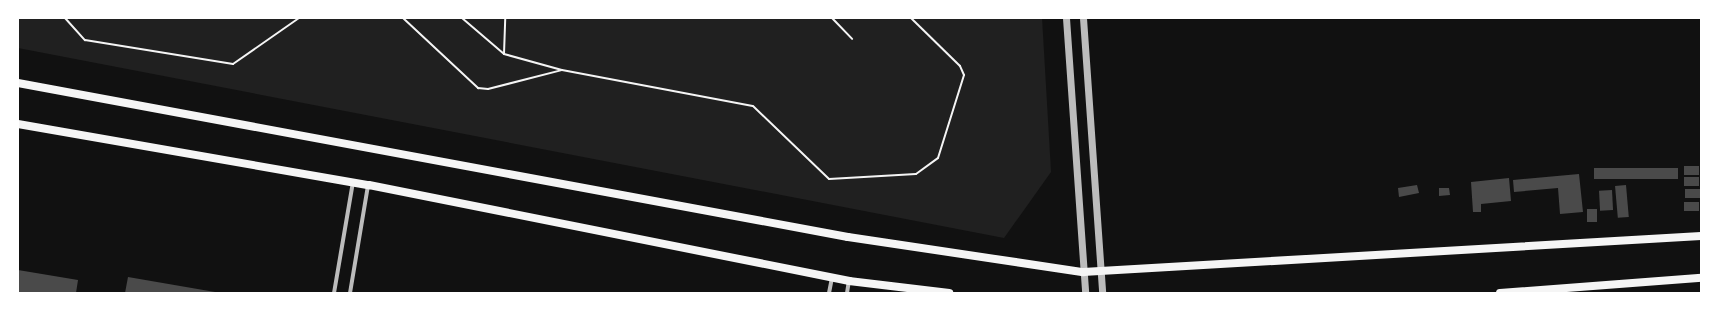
<!DOCTYPE html>
<html>
<head>
<meta charset="utf-8">
<style>
	body { margin:0 }
	#map { position:relative; width:1719px; height:311px; overflow:hidden; background:#111; font-family:"Roboto Condensed",sans-serif }
	div>[style] { position:absolute }
	[style*='--x'] { left:calc(var(--x)*1px); top:calc(var(--y)*1px); width:calc(var(--w)*1px); rotate:calc(var(--a)*1deg) }
	.green>* { inset:0; background:#202020 }
	.building>* { inset:0; background:#4a4a4a; transform-origin:0 0 }
	.path>* { height:2px; margin:-1px; padding:0 1px; transform-origin:1px; border-radius:1px; background:#f5f5f5 }
	.minor>* { height:4px; margin:-2px; padding:0 2px; transform-origin:2px; border-radius:2px; background:#bcbcbc }
	.tertiary>* { height:7px; margin:-3.5px; padding:0 3.5px; transform-origin:3.5px; border-radius:3.5px; background:#bcbcbc }
	.secondary>* { height:8px; margin:-4px; padding:0 4px; transform-origin:4px; border-radius:4px; background:#f5f5f5 }
	span { translate:-50% -50%; white-space:nowrap; text-align:center; line-height:1.15; -webkit-text-stroke:3.5px #fff; paint-order:stroke }
	.frame { position:absolute; inset:0; border:19px solid #fff; pointer-events:none }
</style>
</head>
<body>
<div id="map">
	<div class="green">
		<i style="clip-path:polygon(18px 18px,1042px 18px,1051px 172px,1004px 238px,18px 48px)"></i>
	</div>
	<div class="building">
		<i style="left:1684px;top:166px;width:15px;height:9px"></i>
		<i style="left:1678px;top:168px;width:11px;height:84px;rotate:90deg"></i>
		<i style="clip-path:polygon(1579px 174px,1583px 212px,1560px 214px,1558px 188px,1514px 192px,1513px 180px)"></i>
		<i style="left:1684px;top:177px;width:15px;height:9px"></i>
		<i style="clip-path:polygon(1509px 178px,1511px 201px,1481px 204px,1481px 212px,1473px 212px,1471px 182px)"></i>
		<i style="clip-path:polygon(1417px 185px,1419px 193px,1399px 197px,1398px 188px)"></i>
		<i style="left:1626px;top:185px;width:32px;height:11px;rotate:85deg"></i>
		<i style="clip-path:polygon(1439px 188px,1449px 188px,1450px 195px,1439px 196px)"></i>
		<i style="left:1700px;top:189px;width:9px;height:15px;rotate:90deg"></i>
		<i style="left:1612px;top:190px;width:20px;height:13px;rotate:87deg"></i>
		<i style="left:1684px;top:202px;width:15px;height:9px"></i>
		<i style="left:1587px;top:209px;width:10px;height:13px"></i>
		<i style="clip-path:polygon(18px 270px,78px 280px,76px 293px,18px 293px)"></i>
		<i style="clip-path:polygon(128px 277px,215px 292px,214px 293px,125px 293px)"></i>
	</div>
	<div class="path">
		<i style="--x:65;--y:18;--w:30;--a:48"></i>
		<i style="--x:85;--y:40;--w:150;--a:9.2"></i>
		<i style="--x:233;--y:64;--w:80;--a:-34.9"></i>
		<i style="--x:403;--y:18;--w:103;--a:43"></i>
		<i style="--x:478;--y:88;--w:10;--a:6"></i>
		<i style="--x:488;--y:89;--w:76;--a:-14.4"></i>
		<i style="--x:562;--y:70;--w:194;--a:10.7"></i>
		<i style="--x:753;--y:106;--w:105;--a:43.8"></i>
		<i style="--x:829;--y:179;--w:87;--a:-3.3"></i>
		<i style="--x:916;--y:174;--w:27;--a:-36"></i>
		<i style="--x:938;--y:158;--w:87;--a:-72.6"></i>
		<i style="--x:964;--y:75;--w:10;--a:-114"></i>
		<i style="--x:960;--y:66;--w:69;--a:-135.6"></i>
		<i style="--x:462;--y:18;--w:55;--a:40.6"></i>
		<i style="--x:504;--y:54;--w:60;--a:15.4"></i>
		<i style="--x:832;--y:18;--w:29;--a:46"></i>
		<i style="--x:504;--y:54;--w:36;--a:-88"></i>
	</div>
	<div class="minor">
		<i style="--x:334;--y:293;--w:113;--a:-80.3"></i>
		<i style="--x:350;--y:293;--w:109;--a:-80.5"></i>
		<i style="--x:829;--y:293;--w:16;--a:-79"></i>
		<i style="--x:847;--y:293;--w:12;--a:-81"></i>
	</div>
	<div class="tertiary">
		<i style="--x:1066;--y:18;--w:276;--a:86"></i>
		<i style="--x:1083;--y:18;--w:276;--a:86"></i>
	</div>
	<div class="secondary">
		<i style="--x:18;--y:83;--w:844;--a:10.51"></i>
		<i style="--x:848;--y:237;--w:238;--a:8.5"></i>
		<i style="--x:1083;--y:272;--w:619;--a:-3.33"></i>
		<i style="--x:18;--y:124;--w:356;--a:9.9"></i>
		<i style="--x:369;--y:185;--w:490;--a:11.3"></i>
		<i style="--x:849;--y:281;--w:101;--a:6.8"></i>
		<i style="--x:1500;--y:293;--w:202;--a:-4.3"></i>
	</div>
	<div class="frame"></div>
</div>
</body>
</html>
